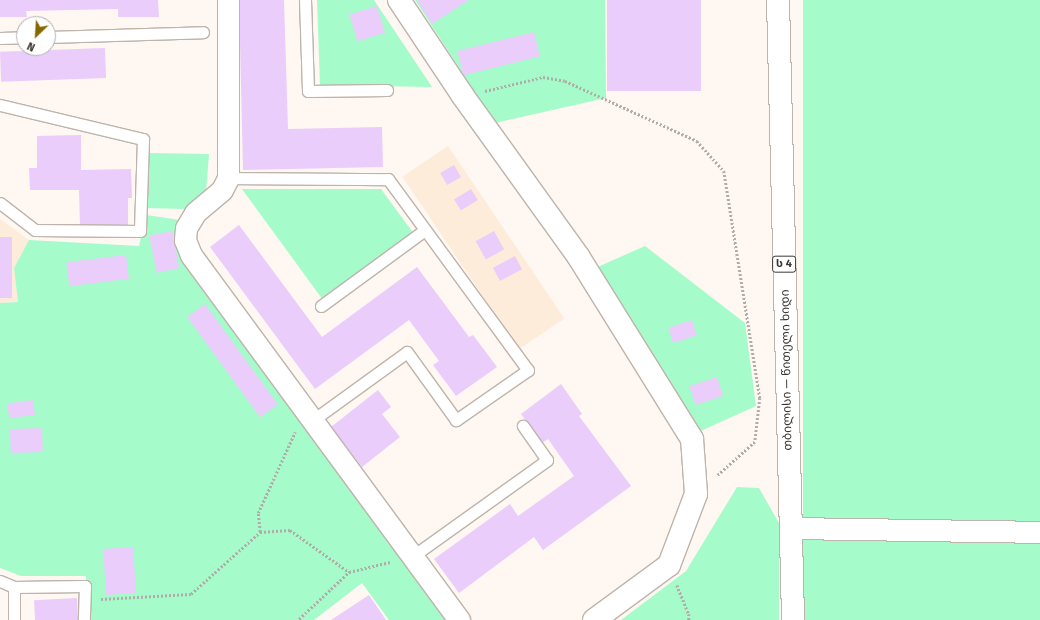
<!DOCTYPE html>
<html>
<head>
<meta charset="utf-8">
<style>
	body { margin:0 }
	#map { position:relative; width:1040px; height:620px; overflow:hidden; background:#fef7f2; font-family:"Fira Sans","Noto Sans Georgian",sans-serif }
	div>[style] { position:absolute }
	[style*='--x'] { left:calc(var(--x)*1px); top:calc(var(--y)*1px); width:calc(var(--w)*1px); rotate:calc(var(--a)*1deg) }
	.industrial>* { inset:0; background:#fdecda; transform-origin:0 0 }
	.green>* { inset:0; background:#a6fbca; transform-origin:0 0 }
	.building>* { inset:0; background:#eacdfa; transform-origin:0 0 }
	.path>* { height:2.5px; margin-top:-1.25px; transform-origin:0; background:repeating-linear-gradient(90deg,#b2aca8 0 2px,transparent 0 4px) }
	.roads { filter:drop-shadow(1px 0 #beb4ab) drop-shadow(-1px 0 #beb4ab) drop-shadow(0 1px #beb4ab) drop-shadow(0 -1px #beb4ab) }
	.lane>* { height:11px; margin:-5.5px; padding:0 5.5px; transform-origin:5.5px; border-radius:5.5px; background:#fff }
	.street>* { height:21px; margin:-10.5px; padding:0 10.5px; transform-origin:10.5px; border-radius:10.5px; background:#fff }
	.secondary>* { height:22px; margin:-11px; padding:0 11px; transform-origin:11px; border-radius:11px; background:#fff }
	.highway>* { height:22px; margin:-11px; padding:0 11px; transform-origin:11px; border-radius:11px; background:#fff }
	span { translate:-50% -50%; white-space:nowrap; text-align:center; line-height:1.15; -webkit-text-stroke:3.5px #fff; paint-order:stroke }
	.shield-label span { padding:1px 3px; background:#fff; border:1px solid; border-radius:3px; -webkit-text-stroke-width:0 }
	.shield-label { font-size:11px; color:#3c3734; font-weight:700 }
	.street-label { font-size:12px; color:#3c3734 }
	.north { position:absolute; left:16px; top:16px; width:40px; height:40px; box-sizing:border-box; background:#fff; border:1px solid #b1afae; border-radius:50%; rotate:205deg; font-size:11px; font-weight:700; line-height:16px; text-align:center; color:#3c3734 }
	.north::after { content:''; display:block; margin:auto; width:14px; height:18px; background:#856700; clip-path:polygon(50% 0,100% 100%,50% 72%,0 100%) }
</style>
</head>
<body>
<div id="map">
	<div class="industrial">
		<i style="left:448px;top:146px;width:208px;height:55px;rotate:56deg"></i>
		<i style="clip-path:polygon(0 219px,29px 240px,14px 268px,18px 302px,0 303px)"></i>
	</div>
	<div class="green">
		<i style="clip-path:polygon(317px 0,374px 0,432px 87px,320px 85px)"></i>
		<i style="clip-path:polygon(415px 0,605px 0,606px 98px,495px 123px)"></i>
		<i style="left:803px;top:0;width:237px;height:620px"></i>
		<i style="clip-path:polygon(147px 153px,209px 154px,206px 192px,185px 209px,145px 208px)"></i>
		<i style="clip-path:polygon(242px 189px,381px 189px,414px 234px,323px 300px)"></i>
		<i style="clip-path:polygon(146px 215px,180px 220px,448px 620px,389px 620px,362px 583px,314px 620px,86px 620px,86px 576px,21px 576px,0 568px,0 303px,18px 302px,14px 268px,29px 240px,139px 246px)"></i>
		<i style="clip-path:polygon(645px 246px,745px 323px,756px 406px,694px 434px,593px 269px)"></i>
		<i style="clip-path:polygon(737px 487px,759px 488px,779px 523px,779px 620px,621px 620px,686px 571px)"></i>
	</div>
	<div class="building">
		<i style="clip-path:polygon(0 0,158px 0,159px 17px,118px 17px,118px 9px,26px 11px,27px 17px,0 17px)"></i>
		<i style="clip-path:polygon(239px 0,284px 0,288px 129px,382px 127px,383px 167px,243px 170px)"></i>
		<i style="clip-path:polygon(417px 0,469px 0,432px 24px)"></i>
		<i style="left:607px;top:0;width:94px;height:91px"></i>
		<i style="left:377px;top:6px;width:28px;height:29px;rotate:73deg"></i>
		<i style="left:534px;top:32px;width:25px;height:79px;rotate:76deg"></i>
		<i style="left:105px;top:48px;width:30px;height:105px;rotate:88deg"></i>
		<i style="clip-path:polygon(81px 135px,81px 170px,131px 169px,132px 198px,128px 198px,128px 225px,80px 226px,79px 190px,30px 190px,29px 168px,37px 168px,37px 136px)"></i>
		<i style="left:454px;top:165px;width:14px;height:16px;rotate:60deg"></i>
		<i style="left:471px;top:189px;width:13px;height:20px;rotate:58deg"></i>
		<i style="clip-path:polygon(239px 225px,322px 337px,417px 267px,469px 337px,473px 335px,497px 367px,456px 396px,433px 365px,439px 361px,409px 320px,315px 389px,210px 247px)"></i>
		<i style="left:172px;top:231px;width:38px;height:23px;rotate:79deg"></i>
		<i style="left:494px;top:231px;width:21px;height:21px;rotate:61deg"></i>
		<i style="left:0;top:237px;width:12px;height:61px"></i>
		<i style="left:126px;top:255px;width:24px;height:60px;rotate:83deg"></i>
		<i style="left:515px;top:256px;width:15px;height:25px;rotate:62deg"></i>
		<i style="left:205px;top:304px;width:124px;height:22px;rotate:54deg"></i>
		<i style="left:692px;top:320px;width:16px;height:25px;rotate:72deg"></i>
		<i style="left:717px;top:377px;width:20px;height:29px;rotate:72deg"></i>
		<i style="clip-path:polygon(561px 384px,582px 414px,579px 416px,631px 486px,543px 550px,534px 537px,459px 593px,434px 559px,510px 504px,518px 516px,574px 476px,548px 439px,542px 443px,521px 414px)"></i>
		<i style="clip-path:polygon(378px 390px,391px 407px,382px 414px,400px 437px,362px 467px,331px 427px)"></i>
		<i style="left:33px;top:400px;width:15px;height:26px;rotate:82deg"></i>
		<i style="left:42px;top:428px;width:24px;height:32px;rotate:88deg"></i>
		<i style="left:133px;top:547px;width:46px;height:30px;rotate:86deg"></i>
		<i style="clip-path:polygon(369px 595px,386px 620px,331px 620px)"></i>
		<i style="left:77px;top:598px;width:22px;height:43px;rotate:87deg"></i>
	</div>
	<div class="path">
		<i style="--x:485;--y:91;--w:60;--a:-13.6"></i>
		<i style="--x:543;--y:77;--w:22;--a:10"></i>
		<i style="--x:565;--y:81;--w:145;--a:24.4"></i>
		<i style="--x:697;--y:141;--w:40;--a:48"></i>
		<i style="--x:724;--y:171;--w:230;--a:81"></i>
		<i style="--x:760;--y:398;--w:44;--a:96.5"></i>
		<i style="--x:755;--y:442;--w:51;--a:138.2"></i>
		<i style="--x:260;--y:532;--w:19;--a:-96"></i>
		<i style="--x:258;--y:513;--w:89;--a:-65.4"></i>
		<i style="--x:677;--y:585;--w:31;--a:68"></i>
		<i style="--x:689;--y:614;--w:6;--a:90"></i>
		<i style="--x:101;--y:599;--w:90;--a:-3.2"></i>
		<i style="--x:191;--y:594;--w:93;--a:-41.9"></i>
		<i style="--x:260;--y:532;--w:30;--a:-4"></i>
		<i style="--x:290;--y:530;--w:72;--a:35.4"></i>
		<i style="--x:349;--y:572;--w:42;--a:-13.7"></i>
		<i style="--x:299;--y:619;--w:69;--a:-43.2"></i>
	</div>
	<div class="roads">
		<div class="lane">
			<i style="--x:305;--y:0;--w:91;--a:88.1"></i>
			<i style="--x:308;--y:91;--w:79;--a:-0.7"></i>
			<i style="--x:48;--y:37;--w:155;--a:-1.8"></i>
			<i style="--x:0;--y:38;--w:24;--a:-2"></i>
			<i style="--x:0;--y:105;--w:147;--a:13.4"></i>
			<i style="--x:143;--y:139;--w:92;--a:91.9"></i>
			<i style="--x:140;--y:231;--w:105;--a:-179.5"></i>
			<i style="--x:35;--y:230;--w:44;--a:-142.4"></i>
			<i style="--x:228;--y:178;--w:160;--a:0.4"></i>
			<i style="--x:388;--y:179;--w:237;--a:53.8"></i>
			<i style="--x:528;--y:370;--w:88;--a:145.2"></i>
			<i style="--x:456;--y:420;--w:84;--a:-125.8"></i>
			<i style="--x:407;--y:352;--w:116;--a:144.1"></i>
			<i style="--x:321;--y:306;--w:129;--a:-36.2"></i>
			<i style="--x:413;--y:556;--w:165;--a:-35.6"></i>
			<i style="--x:547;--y:460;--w:42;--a:-125.2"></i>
			<i style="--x:0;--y:581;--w:15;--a:23"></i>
			<i style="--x:14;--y:587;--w:33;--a:90"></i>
			<i style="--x:14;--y:587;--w:71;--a:-0.8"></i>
			<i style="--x:85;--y:586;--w:34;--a:92"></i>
		</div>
		<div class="street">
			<i style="--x:228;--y:0;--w:178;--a:90"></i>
			<i style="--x:228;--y:178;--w:13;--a:117"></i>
			<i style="--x:222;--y:190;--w:35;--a:140"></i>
			<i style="--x:195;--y:213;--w:17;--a:121"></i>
			<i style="--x:186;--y:228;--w:12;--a:95"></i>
			<i style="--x:185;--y:240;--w:16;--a:68"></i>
			<i style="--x:191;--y:255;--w:453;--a:53.7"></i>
			<i style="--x:791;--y:528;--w:249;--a:0.9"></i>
		</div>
		<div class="secondary">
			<i style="--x:399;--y:0;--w:115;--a:56.3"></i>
			<i style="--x:463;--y:96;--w:197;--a:54.3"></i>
			<i style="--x:578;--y:256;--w:216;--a:58.1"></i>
			<i style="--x:692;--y:439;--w:55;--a:85.8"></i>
			<i style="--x:696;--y:494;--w:76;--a:110.8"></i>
			<i style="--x:669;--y:565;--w:93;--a:143.7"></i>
		</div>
		<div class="highway">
			<i style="--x:778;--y:0;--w:620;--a:88.61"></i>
		</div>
	</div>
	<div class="shield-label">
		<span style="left:784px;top:264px">ს 4</span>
	</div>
	<div class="street-label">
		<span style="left:787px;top:370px;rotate:-91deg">თბილისი — წითელი ხიდი</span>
	</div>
	<div class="north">N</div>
</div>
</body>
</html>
